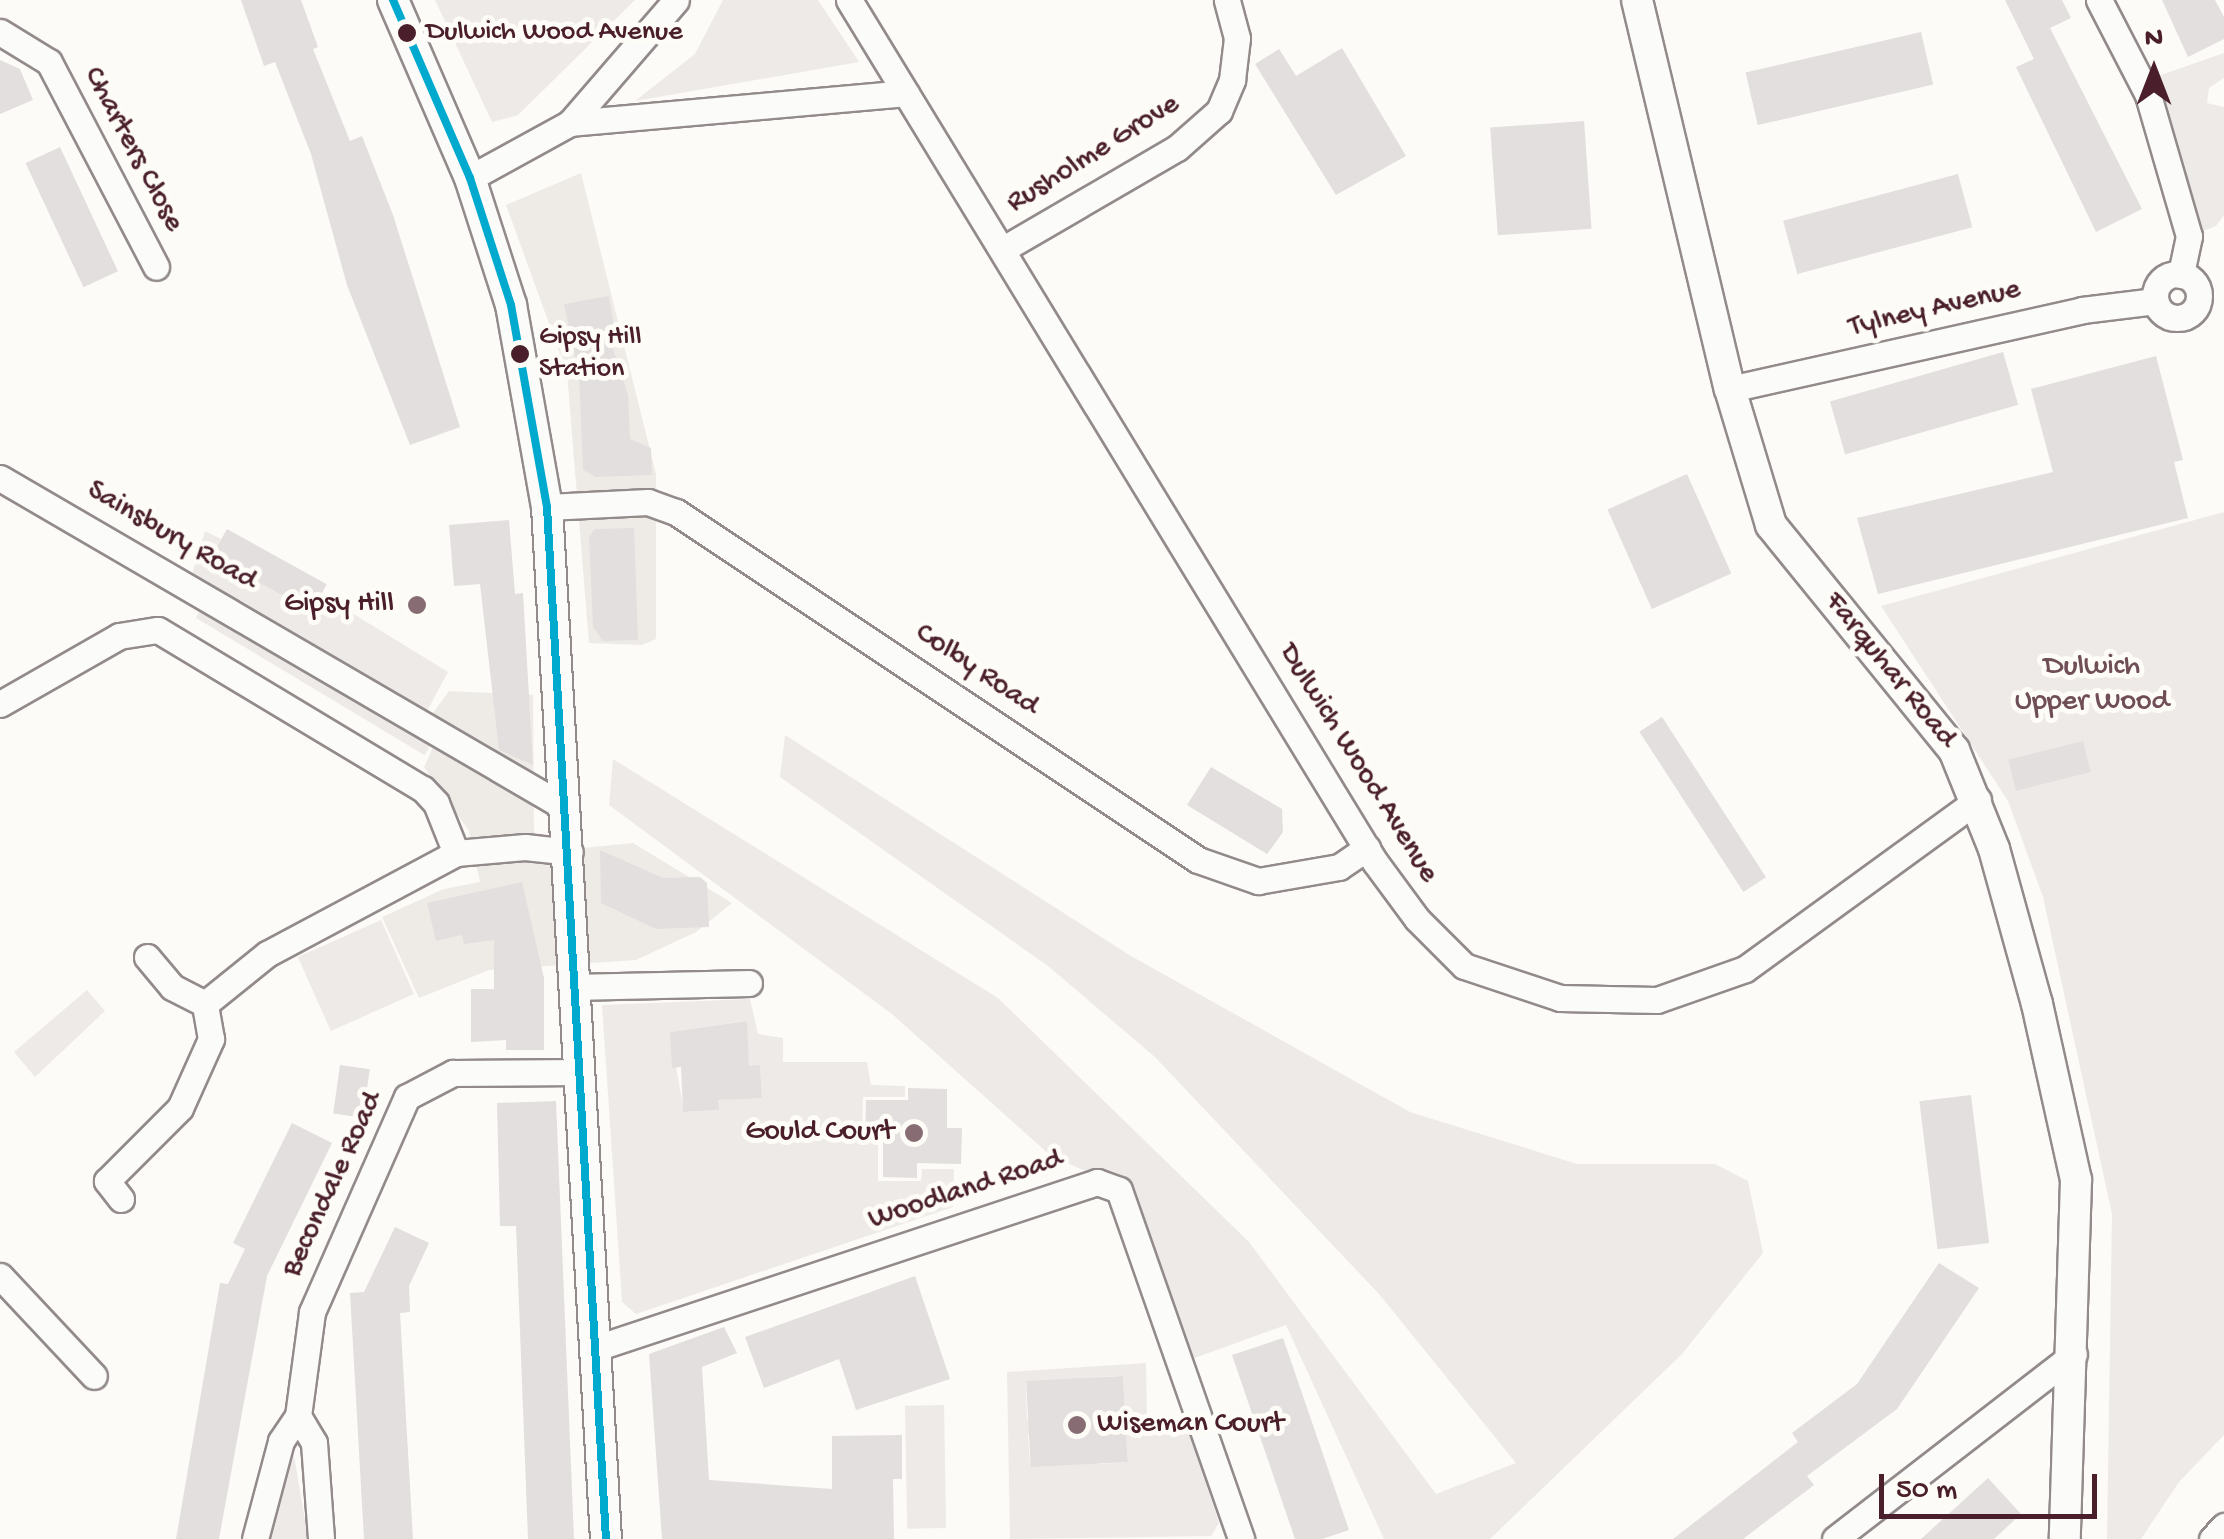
<!DOCTYPE html>
<html>
<head>
<meta charset="utf-8">
<style>
	body { margin:0 }
	#map { position:relative; width:2224px; height:1539px; overflow:hidden; background:#fcfbf8; font-family:"Gochi Hand",sans-serif }
	div>[style] { position:absolute }
	[style*='--x'] { left:calc(var(--x)*1px); top:calc(var(--y)*1px); width:calc(var(--w)*1px); rotate:calc(var(--a)*1deg) }
	.built>* { inset:0; background:#eeebe7 }
	.green>* { inset:0; background:#eeeae8; transform-origin:0 0 }
	.building>* { inset:0; background:#e2dfde; transform-origin:0 0 }
	.roads { filter:drop-shadow(2px 0 #928a8b) drop-shadow(-2px 0 #928a8b) drop-shadow(0 2px #928a8b) drop-shadow(0 -2px #928a8b) }
	.minor>* { height:25px; margin:-12.5px; padding:0 12.5px; transform-origin:12.5px; border-radius:12.5px; background:#fbfbf9 }
	.minor>.ring { margin:-12.5px; padding:0; box-sizing:content-box; background:none; border:25px solid #fbfbf9; border-radius:50% }
	.tertiary>* { height:30px; margin:-15px; padding:0 15px; transform-origin:15px; border-radius:15px; background:#fbfbf9 }
	.bus-1>* { height:8px; margin:-4px; padding:0 4px; transform-origin:4px; border-radius:4px; background:#00a9ce }
	.dots>* { width:28px; height:28px; translate:-50% -50%; box-sizing:border-box; border:5px solid #fdfcf7; border-radius:50% }
	span { translate:-50% -50%; white-space:nowrap; text-align:center; line-height:1.15; -webkit-text-stroke:10px #fdfcf7; paint-order:stroke }
	.bus-label { font-size:28px; color:#4a1f2b }
	.left { translate:0 -50%; text-align:left }
	.street-label { font-size:30px; color:#4a1f2b }
	.poi-label { font-size:30px; color:#4a1f2b }
	.right { translate:-100% -50%; text-align:right }
	.park-label { font-size:30px; color:#704e57 }
	.north { position:absolute; left:2104px; top:20px; width:100px; height:100px; -webkit-text-stroke:8px #fdfcf7; paint-order:stroke; rotate:0deg; font-size:28px; font-weight:700; line-height:40px; text-align:center; color:#4a1f2b }
	.north::after { content:''; display:block; margin:auto; width:35px; height:45px; background:#4a1f2b; clip-path:polygon(50% 0,100% 100%,50% 72%,0 100%) }
	.scale { position:absolute; left:1879px; top:1474px; width:218px; height:45px; box-sizing:border-box; border:5px solid #4a1f2b; border-top:0; padding-left:12px; font-size:30px; line-height:35px; white-space:nowrap; color:#4a1f2b; -webkit-text-stroke:8px #fdfcf7; paint-order:stroke }
</style>
</head>
<body>
<div id="map">
	<div class="built">
		<i style="clip-path:polygon(581px 173px,656px 474px,656px 639px,642px 645px,589px 643px,567px 373px,506px 205px)"></i>
		<i style="clip-path:polygon(449px 691px,533px 695px,534px 832px,583px 848px,633px 843px,732px 903px,696px 932px,636px 960px,489px 970px,419px 998px,382px 917px,444px 889px,480px 882px,469px 831px,424px 767px,444px 723px,433px 713px)"></i>
	</div>
	<div class="green">
		<i style="clip-path:polygon(435px 0,635px 0,518px 115px,492px 122px)"></i>
		<i style="clip-path:polygon(723px 0,818px 0,859px 62px,635px 101px,695px 54px)"></i>
		<i style="clip-path:polygon(2224px 53px,2224px 78px,2209px 88px,2207px 103px,2224px 107px,2224px 215px,2216px 226px,2189px 236px,2155px 77px)"></i>
		<i style="clip-path:polygon(2224px 512px,2224px 1435px,2179px 1482px,2141px 1539px,2107px 1539px,2112px 1214px,2043px 897px,2008px 801px,1881px 606px)"></i>
		<i style="clip-path:polygon(205px 531px,221px 539px,213px 556px,311px 611px,321px 594px,448px 672px,420px 724px,189px 584px)"></i>
		<i style="left:204px;top:604px;width:267px;height:16px;rotate:31deg"></i>
		<i style="clip-path:polygon(785px 735px,1131px 956px,1410px 1112px,1577px 1164px,1715px 1164px,1748px 1181px,1763px 1253px,1682px 1354px,1490px 1539px,1384px 1539px,1286px 1325px,1189px 1360px,1129px 1190px,1051px 1156px,892px 1014px,609px 805px,613px 759px,998px 998px,1249px 1242px,1436px 1494px,1516px 1463px,1379px 1294px,1155px 1057px,1048px 966px,780px 777px)"></i>
		<i style="left:381px;top:920px;width:81px;height:91px;rotate:66deg"></i>
		<i style="clip-path:polygon(87px 990px,105px 1011px,35px 1077px,14px 1052px)"></i>
		<i style="clip-path:polygon(evenodd,750px 999px,758px 1034px,783px 1038px,783px 1062px,867px 1062px,871px 1085px,905px 1086px,905px 1097px,863px 1097px,862px 1141px,878px 1143px,878px 1181px,921px 1181px,922px 1169px,954px 1169px,953px 1207px,636px 1314px,622px 1302px,602px 1005px,750px 999px,746px 1021px,749px 1066px,760px 1066px,762px 1097px,718px 1100px,718px 1110px,684px 1112px,670px 1032px,746px 1021px)"></i>
		<i style="clip-path:polygon(evenodd,1146px 1363px,1147px 1423px,1187px 1424px,1219px 1523px,1211px 1536px,1010px 1539px,1007px 1372px,1146px 1363px,1123px 1376px,1127px 1462px,1098px 1464px,1097px 1441px,1060px 1463px,1030px 1464px,1028px 1434px,1049px 1432px,1048px 1419px,1027px 1419px,1026px 1384px,1092px 1385px,1093px 1377px,1123px 1376px)"></i>
		<i style="left:944px;top:1405px;width:123px;height:39px;rotate:89deg"></i>
		<i style="clip-path:polygon(294px 1455px,308px 1539px,264px 1539px,264px 1532px)"></i>
	</div>
	<div class="building">
		<i style="clip-path:polygon(241px 0,301px 0,318px 47px,313px 49px,350px 141px,362px 136px,393px 215px,460px 427px,410px 445px,347px 285px,311px 154px,275px 62px,264px 66px)"></i>
		<i style="clip-path:polygon(2005px 0,2062px 0,2071px 18px,2050px 28px,2142px 209px,2096px 232px,2016px 67px,2034px 59px)"></i>
		<i style="clip-path:polygon(2162px 0,2215px 0,2224px 17px,2224px 39px,2188px 57px)"></i>
		<i style="left:1921px;top:32px;width:54px;height:180px;rotate:77deg"></i>
		<i style="clip-path:polygon(1342px 48px,1406px 156px,1336px 195px,1255px 64px,1279px 49px,1296px 76px)"></i>
		<i style="clip-path:polygon(0 60px,20px 69px,33px 100px,0 114px)"></i>
		<i style="left:1584px;top:121px;width:108px;height:94px;rotate:86deg"></i>
		<i style="left:60px;top:147px;width:137px;height:38px;rotate:65deg"></i>
		<i style="left:1958px;top:174px;width:55px;height:181px;rotate:75deg"></i>
		<i style="clip-path:polygon(609px 296px,615px 332px,608px 333px,628px 395px,630px 439px,651px 448px,652px 475px,596px 477px,583px 470px,579px 374px,564px 304px)"></i>
		<i style="left:2003px;top:352px;width:55px;height:180px;rotate:74deg"></i>
		<i style="clip-path:polygon(2156px 356px,2183px 460px,2174px 462px,2188px 518px,1878px 594px,1857px 518px,2053px 472px,2031px 389px)"></i>
		<i style="left:1687px;top:474px;width:109px;height:87px;rotate:66deg"></i>
		<i style="clip-path:polygon(509px 520px,515px 594px,523px 593px,533px 765px,499px 750px,480px 584px,454px 586px,449px 525px)"></i>
		<i style="clip-path:polygon(634px 528px,638px 640px,603px 641px,593px 627px,589px 537px,595px 529px)"></i>
		<i style="left:227px;top:529px;width:114px;height:31px;rotate:29deg"></i>
		<i style="left:1662px;top:717px;width:191px;height:27px;rotate:57deg"></i>
		<i style="left:2083px;top:741px;width:32px;height:77px;rotate:76deg"></i>
		<i style="clip-path:polygon(1211px 767px,1282px 809px,1283px 832px,1267px 854px,1187px 805px)"></i>
		<i style="clip-path:polygon(600px 850px,663px 878px,700px 877px,707px 883px,709px 927px,656px 929px,601px 903px)"></i>
		<i style="clip-path:polygon(522px 882px,544px 978px,544px 1050px,506px 1050px,506px 1040px,471px 1042px,471px 989px,494px 989px,494px 940px,464px 944px,462px 935px,436px 941px,427px 903px)"></i>
		<i style="clip-path:polygon(747px 1021px,749px 1066px,760px 1065px,762px 1098px,718px 1100px,719px 1110px,683px 1112px,681px 1067px,672px 1068px,670px 1032px)"></i>
		<i style="left:340px;top:1065px;width:30px;height:49px;rotate:8deg"></i>
		<i style="clip-path:polygon(908px 1088px,947px 1089px,947px 1128px,962px 1128px,961px 1164px,917px 1163px,917px 1178px,883px 1177px,883px 1138px,865px 1138px,866px 1100px,908px 1100px)"></i>
		<i style="left:1971px;top:1095px;width:149px;height:52px;rotate:83deg"></i>
		<i style="clip-path:polygon(556px 1101px,574px 1539px,528px 1539px,516px 1226px,500px 1226px,497px 1103px)"></i>
		<i style="clip-path:polygon(292px 1123px,332px 1143px,267px 1276px,219px 1539px,176px 1539px,220px 1283px,228px 1284px,245px 1249px,233px 1243px)"></i>
		<i style="clip-path:polygon(395px 1227px,429px 1243px,409px 1286px,410px 1312px,400px 1313px,413px 1539px,364px 1539px,350px 1293px,364px 1292px)"></i>
		<i style="clip-path:polygon(1939px 1263px,1979px 1288px,1897px 1409px,1807px 1476px,1814px 1485px,1743px 1539px,1673px 1539px,1798px 1442px,1792px 1433px,1857px 1384px)"></i>
		<i style="clip-path:polygon(915px 1276px,950px 1379px,856px 1410px,839px 1359px,764px 1388px,745px 1337px)"></i>
		<i style="clip-path:polygon(724px 1327px,737px 1353px,702px 1367px,709px 1480px,832px 1489px,832px 1436px,902px 1435px,902px 1479px,893px 1479px,894px 1539px,662px 1539px,649px 1354px)"></i>
		<i style="clip-path:polygon(1283px 1338px,1349px 1530px,1322px 1539px,1295px 1539px,1232px 1355px)"></i>
		<i style="left:1123px;top:1376px;width:86px;height:97px;rotate:87deg"></i>
		<i style="clip-path:polygon(1988px 1478px,2021px 1514px,1994px 1539px,1921px 1539px)"></i>
	</div>
	<div class="roads">
		<div class="minor">
			<i style="--x:849;--y:0;--w:1010;--a:58.61"></i>
			<i style="--x:1375;--y:862;--w:71;--a:53.6"></i>
			<i style="--x:1417;--y:919;--w:66;--a:45"></i>
			<i style="--x:1464;--y:966;--w:101;--a:18.4"></i>
			<i style="--x:1560;--y:998;--w:97;--a:1.2"></i>
			<i style="--x:1657;--y:1000;--w:93;--a:-19.4"></i>
			<i style="--x:1745;--y:969;--w:288;--a:-36"></i>
			<i style="--x:2099;--y:0;--w:107;--a:62.7"></i>
			<i style="--x:2148;--y:95;--w:147;--a:73.8"></i>
			<i style="--x:2189;--y:236;--w:40;--a:102"></i>
			<i style="--x:0;--y:32;--w:57;--a:31.5"></i>
			<i style="--x:49;--y:62;--w:231;--a:62.4"></i>
			<i style="--x:570;--y:123;--w:337;--a:-5.1"></i>
			<i style="--x:470;--y:178;--w:114;--a:-28.8"></i>
			<i style="--x:570;--y:123;--w:162;--a:-49.2"></i>
			<i style="--x:1005;--y:248;--w:199;--a:-30.2"></i>
			<i style="--x:1177;--y:148;--w:56;--a:-41.4"></i>
			<i style="--x:1219;--y:111;--w:34;--a:-67"></i>
			<i style="--x:1232;--y:80;--w:42;--a:-83.2"></i>
			<i style="--x:1237;--y:38;--w:39;--a:-105"></i>
			<i class="ring" style="left:2155px;top:274px;width:19px;height:19px"></i>
			<i style="--x:1730;--y:389;--w:361;--a:-12.6"></i>
			<i style="--x:2082;--y:310;--w:74;--a:-7"></i>
			<i style="--x:0;--y:478;--w:655;--a:30.24"></i>
			<i style="--x:547;--y:507;--w:101;--a:-2.8"></i>
			<i style="--x:648;--y:502;--w:30;--a:20"></i>
			<i style="--x:676;--y:512;--w:627;--a:33.69"></i>
			<i style="--x:1198;--y:860;--w:64;--a:19.3"></i>
			<i style="--x:1258;--y:881;--w:82;--a:-9.8"></i>
			<i style="--x:1339;--y:867;--w:34;--a:-34"></i>
			<i style="--x:0;--y:704;--w:137;--a:-29.7"></i>
			<i style="--x:119;--y:636;--w:39;--a:-9"></i>
			<i style="--x:158;--y:630;--w:309;--a:31"></i>
			<i style="--x:423;--y:789;--w:19;--a:47"></i>
			<i style="--x:436;--y:803;--w:54;--a:68.2"></i>
			<i style="--x:147;--y:957;--w:39;--a:50"></i>
			<i style="--x:172;--y:987;--w:37;--a:27"></i>
			<i style="--x:205;--y:1004;--w:80;--a:-38.9"></i>
			<i style="--x:267;--y:954;--w:214;--a:-28.1"></i>
			<i style="--x:456;--y:853;--w:69;--a:-5"></i>
			<i style="--x:525;--y:847;--w:45;--a:6.3"></i>
			<i style="--x:574;--y:987;--w:175;--a:-1.3"></i>
			<i style="--x:121;--y:1199;--w:23;--a:-128"></i>
			<i style="--x:107;--y:1181;--w:103;--a:-45"></i>
			<i style="--x:180;--y:1108;--w:76;--a:-65.8"></i>
			<i style="--x:211;--y:1039;--w:36;--a:-100"></i>
			<i style="--x:0;--y:1276;--w:137;--a:46.8"></i>
			<i style="--x:596;--y:1348;--w:528;--a:-18.33"></i>
			<i style="--x:1097;--y:1182;--w:23;--a:20"></i>
			<i style="--x:1119;--y:1190;--w:370;--a:70.7"></i>
			<i style="--x:298;--y:1416;--w:31;--a:59"></i>
			<i style="--x:314;--y:1443;--w:96;--a:85.8"></i>
			<i style="--x:255;--y:1539;--w:101;--a:-75.1"></i>
			<i style="--x:281;--y:1441;--w:30;--a:-56"></i>
			<i style="--x:298;--y:1416;--w:105;--a:-82.3"></i>
			<i style="--x:312;--y:1312;--w:235;--a:-66.2"></i>
			<i style="--x:407;--y:1097;--w:52;--a:-27.6"></i>
			<i style="--x:453;--y:1073;--w:127;--a:-0.5"></i>
			<i style="--x:1835;--y:1539;--w:302;--a:-37.7"></i>
			<i style="--x:2212;--y:1539;--w:18;--a:-47"></i>
		</div>
		<div class="tertiary">
			<i style="--x:393;--y:0;--w:194;--a:66.6"></i>
			<i style="--x:470;--y:178;--w:133;--a:72.1"></i>
			<i style="--x:511;--y:305;--w:205;--a:79.9"></i>
			<i style="--x:547;--y:507;--w:1034;--a:86.73"></i>
			<i style="--x:1637;--y:0;--w:400;--a:76.6"></i>
			<i style="--x:1730;--y:389;--w:142;--a:73.2"></i>
			<i style="--x:1771;--y:525;--w:290;--a:50.9"></i>
			<i style="--x:1954;--y:750;--w:107;--a:68"></i>
			<i style="--x:1994;--y:849;--w:161;--a:74.5"></i>
			<i style="--x:2037;--y:1004;--w:180;--a:77.5"></i>
			<i style="--x:2076;--y:1180;--w:359;--a:91.8"></i>
		</div>
	</div>
	<div class="bus-1">
		<i style="--x:393;--y:0;--w:194;--a:66.6"></i>
		<i style="--x:470;--y:178;--w:133;--a:72.1"></i>
		<i style="--x:511;--y:305;--w:205;--a:79.9"></i>
		<i style="--x:547;--y:507;--w:1034;--a:86.73"></i>
	</div>
	<div class="dots">
		<i style="left:407px;top:33px;background:#4a1f2b"></i>
		<i style="left:520px;top:354px;background:#4a1f2b"></i>
		<i style="left:417px;top:605px;background:#886c73"></i>
		<i style="left:914px;top:1133px;background:#886c73"></i>
		<i style="left:1077px;top:1425px;background:#886c73"></i>
	</div>
	<div class="bus-label">
		<span class="left" style="left:426px;top:33px">Dulwich Wood Avenue</span>
		<span class="left" style="left:539px;top:354px">Gipsy Hill<br>Station</span>
	</div>
	<div class="street-label">
		<span style="left:132px;top:150px;rotate:62deg">Charters Close</span>
		<span style="left:1094px;top:155px;rotate:-32deg">Rusholme Grove</span>
		<span style="left:1935px;top:310px;rotate:-13deg">Tylney Avenue</span>
		<span style="left:171px;top:537px;rotate:30deg">Sainsbury Road</span>
		<span style="left:976px;top:671px;rotate:34deg">Colby Road</span>
		<span style="left:1889px;top:671px;rotate:51deg">Farquhar Road</span>
		<span style="left:1357px;top:764px;rotate:58deg">Dulwich Wood Avenue</span>
		<span style="left:334px;top:1185px;rotate:-65deg">Becondale Road</span>
		<span style="left:966px;top:1191px;rotate:-18deg">Woodland Road</span>
	</div>
	<div class="poi-label">
		<span class="right" style="left:394px;top:605px">Gipsy Hill</span>
		<span class="right" style="left:894px;top:1133px">Gould Court</span>
		<span class="left" style="left:1097px;top:1425px">Wiseman Court</span>
	</div>
	<div class="park-label">
		<span style="left:2092px;top:685px">Dulwich<br>Upper Wood</span>
	</div>
	<div class="north">N</div>
	<div class="scale">50 m</div>
</div>
</body>
</html>
